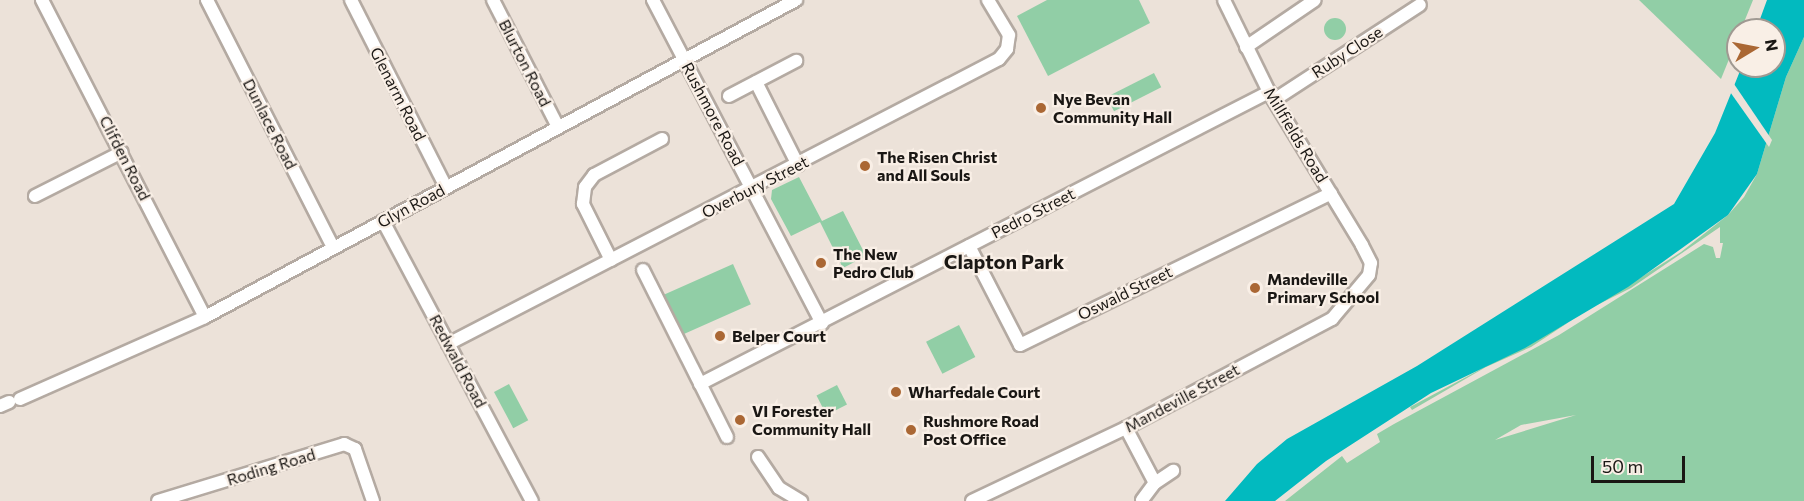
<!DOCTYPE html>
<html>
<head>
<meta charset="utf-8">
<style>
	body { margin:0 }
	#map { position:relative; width:1804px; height:501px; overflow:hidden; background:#ece2d9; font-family:Commissioner,sans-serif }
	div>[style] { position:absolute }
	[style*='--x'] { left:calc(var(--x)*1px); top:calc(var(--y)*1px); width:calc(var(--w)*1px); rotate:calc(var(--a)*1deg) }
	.green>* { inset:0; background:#91cea6; transform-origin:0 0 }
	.round { border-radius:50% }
	.water>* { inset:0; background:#02babf }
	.pier>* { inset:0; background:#ece2d9 }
	.roads { filter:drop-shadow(2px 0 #b4aaa2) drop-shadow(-2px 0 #b4aaa2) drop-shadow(0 2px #b4aaa2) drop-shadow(0 -2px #b4aaa2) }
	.minor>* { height:12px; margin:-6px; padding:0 6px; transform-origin:6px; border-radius:6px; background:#fff }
	.dots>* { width:16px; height:16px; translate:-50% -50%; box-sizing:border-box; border:3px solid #f9efe6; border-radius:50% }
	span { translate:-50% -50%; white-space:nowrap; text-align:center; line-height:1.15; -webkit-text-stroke:4.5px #f9efe6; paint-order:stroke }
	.street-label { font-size:16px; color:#1a1714 }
	.poi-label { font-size:16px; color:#1a1714; font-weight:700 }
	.left { translate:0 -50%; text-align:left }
	.quarter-label { font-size:20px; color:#1a1714; font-weight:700 }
	.north { position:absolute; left:1726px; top:18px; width:60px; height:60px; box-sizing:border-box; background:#f9efe6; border:2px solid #a09992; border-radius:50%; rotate:80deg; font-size:16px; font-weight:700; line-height:24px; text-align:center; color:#1a1714 }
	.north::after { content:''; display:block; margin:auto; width:21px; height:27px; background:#aa6734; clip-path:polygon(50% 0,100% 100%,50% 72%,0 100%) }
	.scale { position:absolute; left:1591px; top:456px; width:94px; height:27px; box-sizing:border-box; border:3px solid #1a1714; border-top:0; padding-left:8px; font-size:18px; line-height:21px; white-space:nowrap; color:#1a1714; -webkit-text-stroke:4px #f9efe6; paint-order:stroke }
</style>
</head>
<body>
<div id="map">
	<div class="green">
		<i style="clip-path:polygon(1047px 0,1139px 0,1150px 23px,1048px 76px,1017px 16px)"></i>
		<i style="clip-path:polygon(1639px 0,1753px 0,1721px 79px)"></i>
		<i class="round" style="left:1324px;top:18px;width:22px;height:22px"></i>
		<i style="clip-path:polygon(evenodd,1804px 37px,1804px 501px,1285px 501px,1342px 456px,1347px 463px,1380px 442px,1377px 434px,1394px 424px,1559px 335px,1704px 244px,1713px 247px,1716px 258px,1720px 258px,1723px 243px,1720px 243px,1720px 227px,1631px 288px,1597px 305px,1681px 252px,1728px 215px,1744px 197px,1757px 174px,1786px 77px,1804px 37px,1576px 415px,1495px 440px,1521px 425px,1576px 415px)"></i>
		<i style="left:1154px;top:73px;width:16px;height:53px;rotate:63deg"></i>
		<i style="clip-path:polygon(799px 177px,822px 221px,843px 211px,866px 256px,843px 268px,820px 222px,791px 236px,771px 199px,772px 190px)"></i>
		<i style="left:733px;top:264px;width:44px;height:77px;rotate:66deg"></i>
		<i style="clip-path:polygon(1569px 322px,1531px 347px,1486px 367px,1412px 410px,1410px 407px)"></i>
		<i style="left:959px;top:325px;width:36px;height:37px;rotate:63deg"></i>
		<i style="left:509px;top:384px;width:41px;height:17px;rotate:62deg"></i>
		<i style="left:837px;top:385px;width:22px;height:23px;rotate:63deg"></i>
	</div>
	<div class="water">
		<i style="clip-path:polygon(1767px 0,1804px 0,1804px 37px,1786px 77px,1757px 174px,1728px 215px,1628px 287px,1525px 348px,1431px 393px,1326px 461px,1275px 501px,1225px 501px,1257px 464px,1287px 439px,1417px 366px,1674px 204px,1715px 133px,1742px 66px,1774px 66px,1774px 30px,1756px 30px)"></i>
	</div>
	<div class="pier">
		<i style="clip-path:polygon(1732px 81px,1772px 140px,1769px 147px,1728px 89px)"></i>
	</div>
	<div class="roads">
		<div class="minor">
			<i style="--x:42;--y:0;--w:356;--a:62.8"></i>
			<i style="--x:207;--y:0;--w:277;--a:63"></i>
			<i style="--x:351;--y:0;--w:210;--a:63.1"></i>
			<i style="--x:493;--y:0;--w:143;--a:62.9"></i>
			<i style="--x:653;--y:0;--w:365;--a:62.4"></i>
			<i style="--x:1246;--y:47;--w:83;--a:-34.3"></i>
			<i style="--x:756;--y:82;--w:93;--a:63.2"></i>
			<i style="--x:729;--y:96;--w:76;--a:-27.6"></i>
			<i style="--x:1274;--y:100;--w:174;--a:-33.1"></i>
			<i style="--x:35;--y:196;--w:97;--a:-26.8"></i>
			<i style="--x:383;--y:221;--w:317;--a:62"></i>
			<i style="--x:969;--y:246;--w:111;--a:62.7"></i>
			<i style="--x:1020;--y:345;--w:346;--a:-26"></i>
			<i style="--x:611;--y:260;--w:63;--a:-116.6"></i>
			<i style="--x:583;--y:204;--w:17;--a:-83"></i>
			<i style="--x:585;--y:187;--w:15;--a:-53"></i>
			<i style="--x:594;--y:175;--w:77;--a:-27.9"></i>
			<i style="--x:643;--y:270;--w:187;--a:63.3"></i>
			<i style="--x:448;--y:344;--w:620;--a:-27.35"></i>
			<i style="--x:999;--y:59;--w:13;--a:-51"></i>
			<i style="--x:1007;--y:49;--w:14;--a:-82"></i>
			<i style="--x:1009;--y:35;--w:41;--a:-121"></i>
			<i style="--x:700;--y:384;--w:640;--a:-27.17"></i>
			<i style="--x:20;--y:399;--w:202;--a:-23.9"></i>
			<i style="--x:205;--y:317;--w:671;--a:-28.21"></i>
			<i style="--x:0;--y:406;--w:10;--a:-24"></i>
			<i style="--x:1126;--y:428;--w:62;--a:62.2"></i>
			<i style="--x:758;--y:457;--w:37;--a:56"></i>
			<i style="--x:779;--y:488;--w:26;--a:31"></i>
			<i style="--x:1142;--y:500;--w:21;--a:-53"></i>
			<i style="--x:1155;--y:483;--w:22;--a:-34"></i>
			<i style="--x:158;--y:501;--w:195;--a:-17"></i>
			<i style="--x:344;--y:444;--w:12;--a:24"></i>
			<i style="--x:355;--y:449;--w:55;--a:70.9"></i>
			<i style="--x:972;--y:501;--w:170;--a:-25.4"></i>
			<i style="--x:1126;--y:428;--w:233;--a:-27.9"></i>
			<i style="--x:1332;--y:319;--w:57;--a:-49.9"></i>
			<i style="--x:1369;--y:275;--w:12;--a:-81"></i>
			<i style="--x:1371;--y:263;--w:20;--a:-117"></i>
			<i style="--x:1362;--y:245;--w:179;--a:-121.3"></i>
			<i style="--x:1269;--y:92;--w:102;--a:-116.1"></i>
		</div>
	</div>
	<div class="dots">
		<i style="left:1041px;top:108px;background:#aa6734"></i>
		<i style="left:865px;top:166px;background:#aa6734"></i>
		<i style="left:821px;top:263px;background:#aa6734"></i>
		<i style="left:1255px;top:288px;background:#aa6734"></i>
		<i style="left:720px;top:336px;background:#aa6734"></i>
		<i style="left:896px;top:392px;background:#aa6734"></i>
		<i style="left:740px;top:420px;background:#aa6734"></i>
		<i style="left:911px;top:430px;background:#aa6734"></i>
	</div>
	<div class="street-label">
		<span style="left:1347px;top:52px;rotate:-33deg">Ruby Close</span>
		<span style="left:525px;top:63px;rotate:63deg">Blurton Road</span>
		<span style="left:398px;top:94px;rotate:63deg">Glenarm Road</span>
		<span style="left:713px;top:114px;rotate:62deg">Rushmore Road</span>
		<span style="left:270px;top:124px;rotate:63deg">Dunlace Road</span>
		<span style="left:1296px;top:135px;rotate:59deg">Millfields Road</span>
		<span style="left:125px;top:158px;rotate:63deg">Clifden Road</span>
		<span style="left:755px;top:187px;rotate:-27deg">Overbury Street</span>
		<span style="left:411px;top:206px;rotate:-28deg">Glyn Road</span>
		<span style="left:1033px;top:213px;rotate:-27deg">Pedro Street</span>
		<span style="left:1125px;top:293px;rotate:-26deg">Oswald Street</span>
		<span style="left:458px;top:361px;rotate:62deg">Redwald Road</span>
		<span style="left:1182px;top:398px;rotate:-28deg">Mandeville Street</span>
		<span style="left:271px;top:467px;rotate:-17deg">Roding Road</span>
	</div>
	<div class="poi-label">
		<span class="left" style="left:1053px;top:108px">Nye Bevan<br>Community Hall</span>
		<span class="left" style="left:877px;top:166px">The Risen Christ<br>and All Souls</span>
		<span class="left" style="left:833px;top:263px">The New<br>Pedro Club</span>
		<span class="left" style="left:1267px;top:288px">Mandeville<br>Primary School</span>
		<span class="left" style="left:732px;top:336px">Belper Court</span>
		<span class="left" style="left:908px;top:392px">Wharfedale Court</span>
		<span class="left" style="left:752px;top:420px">VI Forester<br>Community Hall</span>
		<span class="left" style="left:923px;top:430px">Rushmore Road<br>Post Office</span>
	</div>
	<div class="quarter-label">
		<span style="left:1004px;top:261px">Clapton Park</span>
	</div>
	<div class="north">N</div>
	<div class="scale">50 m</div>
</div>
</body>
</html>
